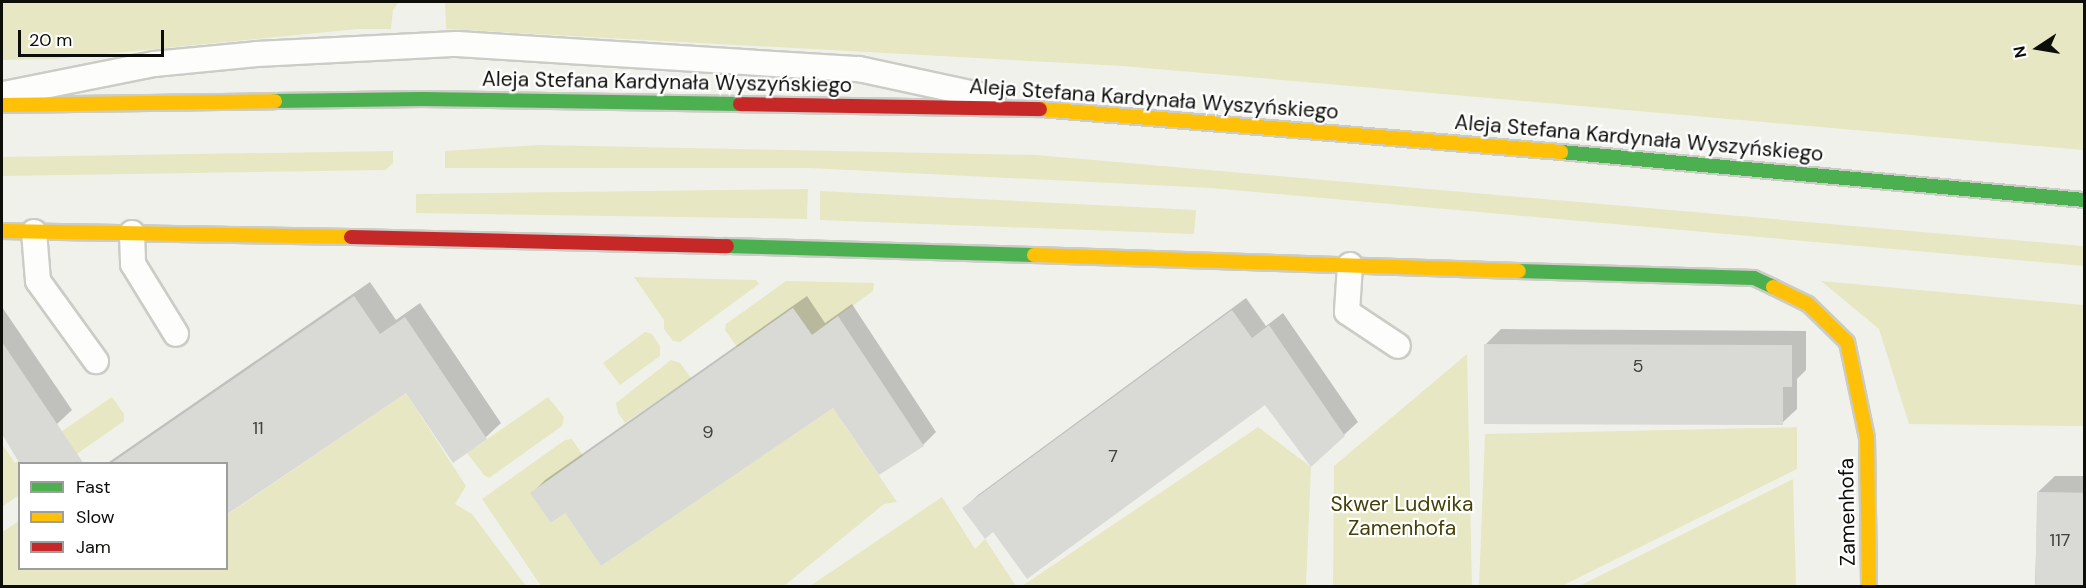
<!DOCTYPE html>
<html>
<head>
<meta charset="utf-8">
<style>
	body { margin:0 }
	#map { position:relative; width:2086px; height:588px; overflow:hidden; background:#f1f1ec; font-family:"DM Sans",sans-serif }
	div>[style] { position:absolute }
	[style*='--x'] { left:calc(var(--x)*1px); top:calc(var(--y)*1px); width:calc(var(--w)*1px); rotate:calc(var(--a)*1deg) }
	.green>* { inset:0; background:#e7e7c3 }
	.shadow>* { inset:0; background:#0003 }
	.building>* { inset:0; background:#d9d9d5; transform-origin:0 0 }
	.roads { filter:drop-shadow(2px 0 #ccccc7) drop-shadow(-2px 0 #ccccc7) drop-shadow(0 2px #ccccc7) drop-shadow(0 -2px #ccccc7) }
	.lane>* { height:24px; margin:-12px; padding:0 12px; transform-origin:12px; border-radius:12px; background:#fdfdfc }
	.fast>* { height:14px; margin:-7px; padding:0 7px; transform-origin:7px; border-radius:7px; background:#4caf50 }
	.slow>* { height:14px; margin:-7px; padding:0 7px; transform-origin:7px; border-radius:7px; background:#ffc107 }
	.jam>* { height:14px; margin:-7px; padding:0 7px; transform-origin:7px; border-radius:7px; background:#c62828 }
	span { translate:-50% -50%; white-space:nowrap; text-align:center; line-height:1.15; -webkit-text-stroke:4.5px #fff; paint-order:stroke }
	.number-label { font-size:18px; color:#40403d }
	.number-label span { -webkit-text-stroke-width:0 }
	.street-label { font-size:21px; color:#0d0d0a }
	.park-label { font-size:21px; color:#444108 }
	.frame { position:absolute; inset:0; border:3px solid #0d0d0a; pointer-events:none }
	.legend { position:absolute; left:18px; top:462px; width:210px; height:108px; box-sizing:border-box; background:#fff; border:2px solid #9e9e9d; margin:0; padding:8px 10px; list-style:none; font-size:18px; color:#0d0d0a }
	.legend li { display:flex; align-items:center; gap:12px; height:30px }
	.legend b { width:30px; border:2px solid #9e9e9d }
	.north { position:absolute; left:2008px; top:18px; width:60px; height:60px; -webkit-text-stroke:4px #fff; paint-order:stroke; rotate:258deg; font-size:16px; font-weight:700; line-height:24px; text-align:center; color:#0d0d0a }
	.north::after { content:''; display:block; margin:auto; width:21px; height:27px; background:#0d0d0a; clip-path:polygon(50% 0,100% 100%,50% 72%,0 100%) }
	.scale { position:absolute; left:18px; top:30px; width:146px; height:27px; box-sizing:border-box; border:3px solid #0d0d0a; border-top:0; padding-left:8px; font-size:18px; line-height:21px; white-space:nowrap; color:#0d0d0a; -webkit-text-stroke:4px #fff; paint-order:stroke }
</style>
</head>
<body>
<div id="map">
	<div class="green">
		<i style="clip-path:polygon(2px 2px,399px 2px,393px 10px,391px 29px,358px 29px,54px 59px,2px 60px)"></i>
		<i style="clip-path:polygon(445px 2px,2084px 2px,2084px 150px,1122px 66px,446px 29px)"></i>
		<i style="clip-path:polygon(539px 145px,1036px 155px,2084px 246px,2084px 266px,1211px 188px,809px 168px,445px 168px,445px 151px)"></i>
		<i style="clip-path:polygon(393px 151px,393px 163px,386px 170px,2px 176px,2px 157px)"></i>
		<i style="clip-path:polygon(808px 189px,807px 219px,416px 213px,416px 194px)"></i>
		<i style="clip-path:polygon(820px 191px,1196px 210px,1194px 234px,820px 220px)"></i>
		<i style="clip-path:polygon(634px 277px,756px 280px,759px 284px,680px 342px,673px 341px,664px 329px,664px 320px)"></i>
		<i style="clip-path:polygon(786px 281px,874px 283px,873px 291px,812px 335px,793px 308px,737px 347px,725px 330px,726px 324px)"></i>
		<i style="clip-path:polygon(1821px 281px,2084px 305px,2084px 426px,1909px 424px,1879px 329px)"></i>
		<i style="clip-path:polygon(645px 332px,652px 334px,660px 346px,660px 356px,620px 385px,603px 363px)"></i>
		<i style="clip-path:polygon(1467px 354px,1472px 586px,1333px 586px,1334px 466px)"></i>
		<i style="clip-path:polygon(671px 360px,680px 363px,691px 378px,625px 423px,618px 413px,616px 403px)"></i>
		<i style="clip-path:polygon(406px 393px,466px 486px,455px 504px,472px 514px,526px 586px,2px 586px,2px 532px,19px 521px,20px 568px,226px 568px,227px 515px)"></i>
		<i style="clip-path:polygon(112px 397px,124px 414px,124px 421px,64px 463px,20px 464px,19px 495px,2px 507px,2px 444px,15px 463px)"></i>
		<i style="clip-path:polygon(548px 397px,564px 417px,562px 426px,489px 478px,484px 475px,467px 453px)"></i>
		<i style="clip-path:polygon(833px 408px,897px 502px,884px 504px,784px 586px,541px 586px,482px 499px,565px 440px,572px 439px,584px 457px,531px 493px,551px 523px,565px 513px,601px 566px)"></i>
		<i style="clip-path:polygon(1258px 427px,1311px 467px,1306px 586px,1022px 586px)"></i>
		<i style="clip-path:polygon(1797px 427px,1797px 469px,1562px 586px,1479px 586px,1485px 434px)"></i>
		<i style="clip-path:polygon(1793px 479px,1796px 586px,1579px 586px)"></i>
		<i style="clip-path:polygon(942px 497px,975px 549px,985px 539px,1016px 586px,810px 586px)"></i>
	</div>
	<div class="shadow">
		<i style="clip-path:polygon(370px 282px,396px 320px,420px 303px,501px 423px,486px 437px,453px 460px,406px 391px,226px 464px,106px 464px)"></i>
		<i style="clip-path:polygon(807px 296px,825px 323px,852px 304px,936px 432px,923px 445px,833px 405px,566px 511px,532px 493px,545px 480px)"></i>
		<i style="clip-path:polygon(1246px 298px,1266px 326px,1283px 313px,1358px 422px,1311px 465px,1265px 403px,993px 530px,964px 508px,978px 495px)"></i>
		<i style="clip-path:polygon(2px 307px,72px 410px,57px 424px,16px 453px,2px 431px)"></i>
		<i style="clip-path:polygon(1501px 329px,1806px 331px,1806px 370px,1797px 379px,1797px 409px,1782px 423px,1486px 344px)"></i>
		<i style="clip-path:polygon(2055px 476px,2084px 476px,2084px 586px,2035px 586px,2038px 492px)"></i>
	</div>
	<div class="building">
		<i style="clip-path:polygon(354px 296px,380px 334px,405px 317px,487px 439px,453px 463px,406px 393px,226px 515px,226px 464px,110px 464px)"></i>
		<i style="clip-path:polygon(793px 308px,812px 335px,838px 316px,924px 446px,879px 475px,833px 408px,601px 566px,565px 513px,551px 523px,530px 493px)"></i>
		<i style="clip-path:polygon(1232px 310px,1252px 338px,1269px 325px,1345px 436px,1311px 467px,1265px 405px,1027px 579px,993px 532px,985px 539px,962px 508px)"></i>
		<i style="clip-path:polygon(2px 342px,84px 464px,20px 464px,2px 434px)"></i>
		<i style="clip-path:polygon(1484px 344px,1792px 345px,1792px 387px,1783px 387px,1783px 425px,1484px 424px)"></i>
		<i style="left:2037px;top:492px;width:48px;height:94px;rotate:1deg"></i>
	</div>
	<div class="roads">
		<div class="lane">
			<i style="--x:4;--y:94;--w:153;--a:-11.3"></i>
			<i style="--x:154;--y:64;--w:103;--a:-5.5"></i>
			<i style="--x:257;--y:54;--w:200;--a:-2.9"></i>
			<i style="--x:457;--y:44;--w:403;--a:3.6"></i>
			<i style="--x:859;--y:69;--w:137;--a:12.2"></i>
			<i style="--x:34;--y:232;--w:49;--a:85.3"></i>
			<i style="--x:38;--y:281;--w:99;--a:54.1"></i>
			<i style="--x:132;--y:233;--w:31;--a:88"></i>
			<i style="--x:133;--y:264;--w:82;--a:58.4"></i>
			<i style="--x:1350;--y:265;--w:47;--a:93.7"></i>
			<i style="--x:1347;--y:312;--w:61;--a:33.7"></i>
		</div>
		<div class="fast">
			<i style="--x:275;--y:101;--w:147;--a:-0.8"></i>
			<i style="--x:422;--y:99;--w:318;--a:0.9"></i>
			<i style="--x:1561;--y:152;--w:525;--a:5.24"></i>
			<i style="--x:727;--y:246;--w:307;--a:1.7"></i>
			<i style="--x:1519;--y:271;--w:235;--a:1.7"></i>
			<i style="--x:1754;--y:278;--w:21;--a:25"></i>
		</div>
		<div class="slow">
			<i style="--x:2;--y:105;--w:273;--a:-0.8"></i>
			<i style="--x:1040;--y:109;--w:523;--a:4.72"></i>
			<i style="--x:2;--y:231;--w:349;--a:1"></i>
			<i style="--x:1034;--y:255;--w:485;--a:1.9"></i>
			<i style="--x:1773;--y:287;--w:39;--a:26"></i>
			<i style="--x:1808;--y:304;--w:54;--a:44.3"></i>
			<i style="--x:1847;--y:342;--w:98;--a:78.2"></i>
			<i style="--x:1867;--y:438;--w:148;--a:89.2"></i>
		</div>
		<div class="jam">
			<i style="--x:740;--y:104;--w:300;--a:1"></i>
			<i style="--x:351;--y:237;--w:376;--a:1.4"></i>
		</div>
	</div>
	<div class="number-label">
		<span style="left:1638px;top:366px">5</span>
		<span style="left:258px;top:428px">11</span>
		<span style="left:708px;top:432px">9</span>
		<span style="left:1113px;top:456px">7</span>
		<span style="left:2060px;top:540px">117</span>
	</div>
	<div class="street-label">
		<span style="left:667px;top:82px;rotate:1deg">Aleja Stefana Kardynała Wyszyńskiego</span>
		<span style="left:1154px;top:99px;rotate:4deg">Aleja Stefana Kardynała Wyszyńskiego</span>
		<span style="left:1639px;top:138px;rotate:5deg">Aleja Stefana Kardynała Wyszyńskiego</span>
		<span style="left:1847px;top:512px;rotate:-91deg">Zamenhofa</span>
	</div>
	<div class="park-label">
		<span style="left:1402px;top:516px">Skwer Ludwika<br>Zamenhofa</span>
	</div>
	<div class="frame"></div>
	<ul class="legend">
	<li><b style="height:8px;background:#4caf50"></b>Fast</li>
	<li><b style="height:8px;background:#ffc107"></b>Slow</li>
	<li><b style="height:8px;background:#c62828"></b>Jam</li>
	</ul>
	<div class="north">N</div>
	<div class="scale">20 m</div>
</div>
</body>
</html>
